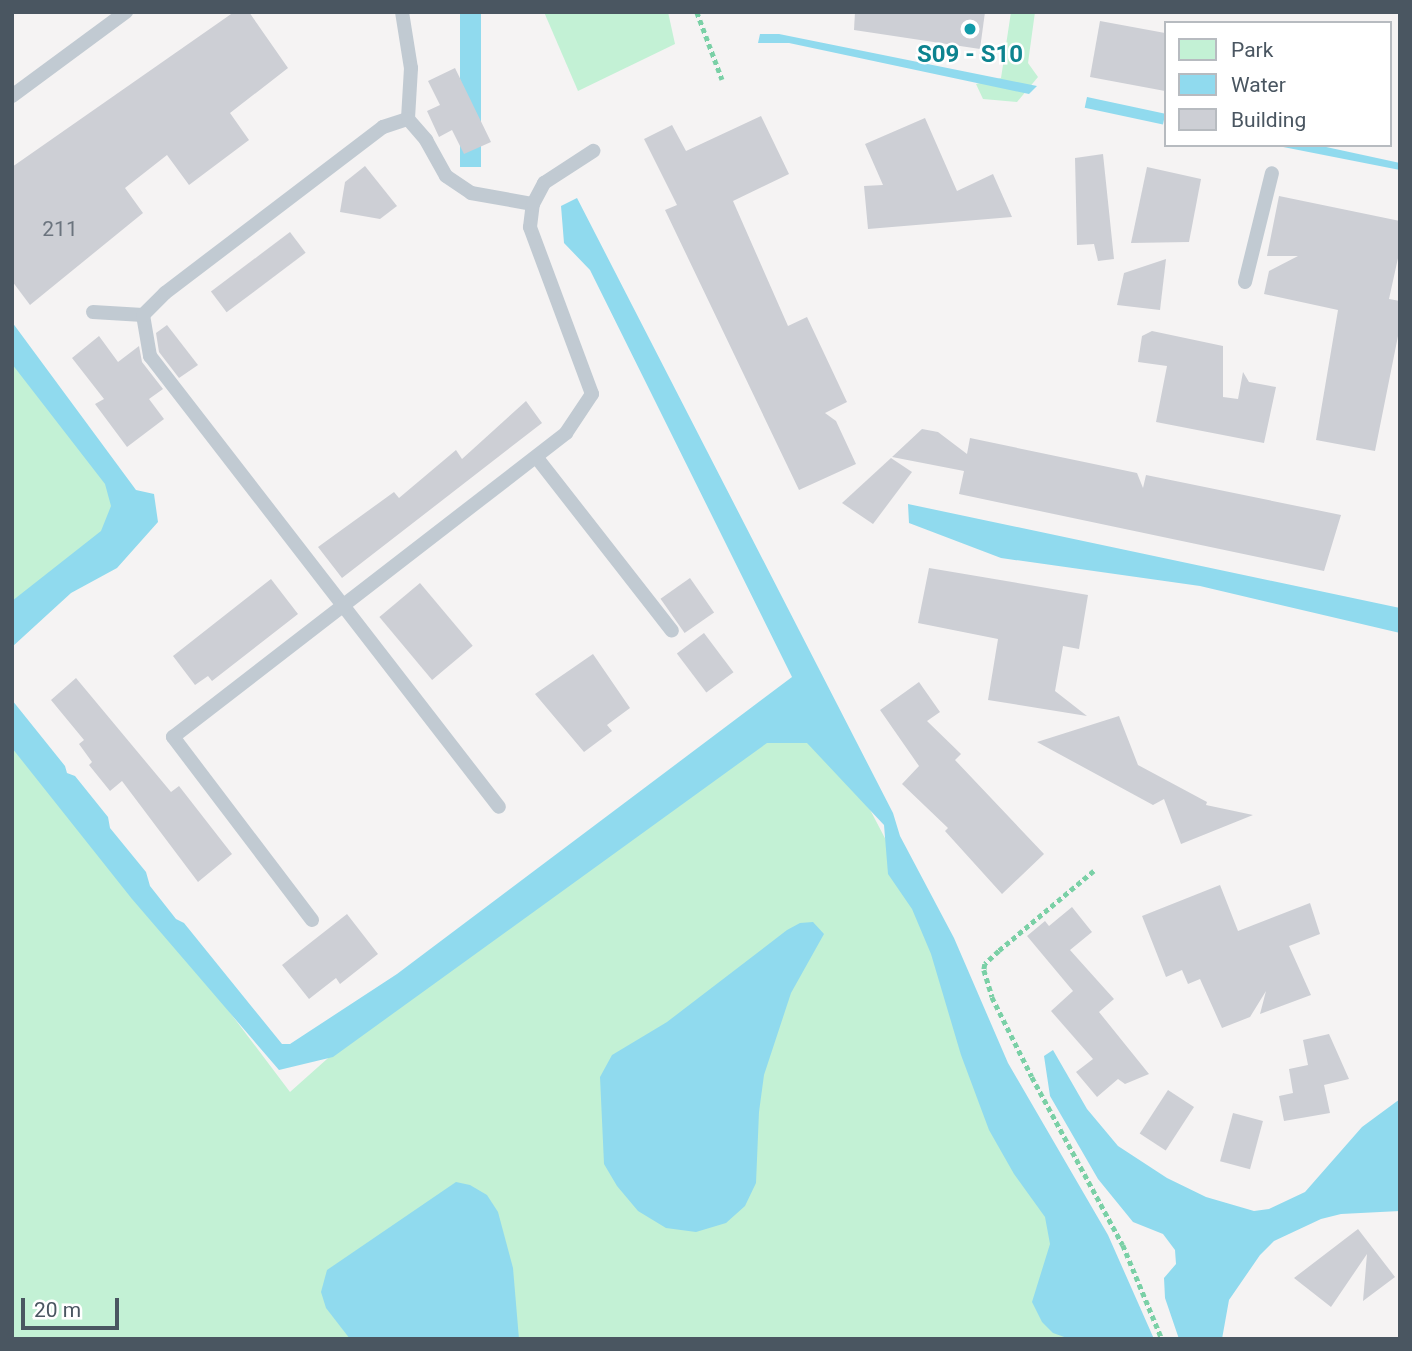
<!DOCTYPE html>
<html>
<head>
<meta charset="utf-8">
<style>
	body { margin:0 }
	#map { position:relative; width:1412px; height:1351px; overflow:hidden; background:#f5f3f3; font-family:Roboto,sans-serif }
	div>[style] { position:absolute }
	[style*='--x'] { left:calc(var(--x)*1px); top:calc(var(--y)*1px); width:calc(var(--w)*1px); rotate:calc(var(--a)*1deg) }
	.green>* { inset:0; background:#c3f1d5 }
	.water>* { inset:0; background:#90daee; transform-origin:0 0 }
	.building>* { inset:0; background:#cdcfd5; transform-origin:0 0 }
	.path>* { height:4.5px; margin-top:-2.25px; transform-origin:0; background:repeating-linear-gradient(90deg,#7ad0a6 0 5px,transparent 0 8.5px) }
	.lane>* { height:14px; margin:-7px; padding:0 7px; transform-origin:7px; border-radius:7px; background:#c1cad2 }
	.dots>* { width:19px; height:19px; translate:-50% -50%; box-sizing:border-box; border:4px solid #fff; border-radius:50% }
	span { translate:-50% -50%; white-space:nowrap; text-align:center; line-height:1.15; -webkit-text-stroke:5px #fff; paint-order:stroke }
	.number-label { font-size:21px; color:#6b747e }
	.number-label span { -webkit-text-stroke-width:0 }
	.culture-label { font-size:24px; color:#0d838f; font-weight:700 }
	.frame { position:absolute; inset:0; border:14px solid #4a5661; pointer-events:none }
	.legend { position:absolute; left:1164px; top:21px; width:228px; height:126px; box-sizing:border-box; background:#fff; border:2px solid #b7bbc0; margin:0; padding:9px 12px; list-style:none; font-size:21px; color:#4a5661 }
	.legend li { display:flex; align-items:center; gap:14px; height:35px }
	.legend b { width:35px; border:2px solid #b7bbc0 }
	.scale { position:absolute; left:21px; top:1298px; width:98px; height:32px; box-sizing:border-box; border:4px solid #4a5661; border-top:0; padding-left:9px; font-size:21px; line-height:24px; white-space:nowrap; color:#4a5661; -webkit-text-stroke:5px #fff; paint-order:stroke }
</style>
</head>
<body>
<div id="map">
	<div class="green">
		<i style="clip-path:polygon(544px 12px,668px 12px,675px 44px,578px 91px)"></i>
		<i style="clip-path:polygon(1011px 12px,1035px 12px,1028px 63px,1038px 77px,1017px 102px,983px 99px,976px 84px,1001px 78px)"></i>
		<i style="clip-path:polygon(12px 342px,128px 497px,125px 532px,12px 626px)"></i>
		<i style="clip-path:polygon(809px 693px,944px 951px,1134px 1339px,12px 1339px,12px 724px,290px 1092px,410px 985px)"></i>
	</div>
	<div class="water">
		<i style="left:460px;top:12px;width:21px;height:155px"></i>
		<i style="clip-path:polygon(760px 34px,779px 34px,1037px 86px,1029px 94px,789px 43px,758px 43px)"></i>
		<i style="left:1087px;top:97px;width:80px;height:11px;rotate:12deg"></i>
		<i style="clip-path:polygon(1273px 145px,1317px 145px,1400px 163px,1400px 170px)"></i>
		<i style="clip-path:polygon(577px 198px,893px 813px,900px 836px,954px 938px,1008px 1063px,1108px 1235px,1154px 1339px,1070px 1339px,1053px 1333px,1042px 1322px,1032px 1302px,1050px 1244px,1045px 1217px,1014px 1174px,989px 1130px,961px 1055px,931px 954px,912px 909px,888px 874px,884px 825px,807px 743px,767px 743px,333px 1057px,279px 1070px,132px 899px,12px 748px,12px 700px,65px 766px,67px 773px,75px 776px,108px 817px,110px 828px,146px 872px,150px 886px,176px 919px,184px 923px,282px 1044px,290px 1044px,397px 974px,792px 677px,590px 270px,564px 243px,561px 206px)"></i>
		<i style="clip-path:polygon(12px 322px,136px 490px,154px 494px,158px 522px,117px 568px,71px 593px,12px 647px,12px 601px,101px 531px,111px 506px,105px 484px,12px 364px)"></i>
		<i style="clip-path:polygon(908px 504px,1400px 608px,1400px 633px,1200px 586px,1001px 558px,909px 523px)"></i>
		<i style="clip-path:polygon(813px 922px,824px 934px,791px 993px,764px 1075px,759px 1112px,756px 1183px,745px 1206px,726px 1223px,696px 1232px,666px 1228px,638px 1211px,617px 1186px,604px 1164px,600px 1077px,612px 1055px,667px 1022px,787px 930px,800px 923px)"></i>
		<i style="clip-path:polygon(1053px 1050px,1087px 1109px,1118px 1146px,1167px 1178px,1206px 1197px,1254px 1211px,1269px 1209px,1305px 1192px,1362px 1127px,1400px 1099px,1400px 1211px,1341px 1214px,1321px 1219px,1274px 1241px,1260px 1255px,1229px 1300px,1222px 1339px,1179px 1339px,1165px 1298px,1164px 1278px,1176px 1264px,1175px 1250px,1163px 1234px,1133px 1222px,1098px 1179px,1050px 1096px,1044px 1056px)"></i>
		<i style="clip-path:polygon(456px 1182px,470px 1185px,487px 1195px,498px 1212px,513px 1268px,519px 1339px,350px 1339px,326px 1308px,321px 1292px,327px 1270px)"></i>
	</div>
	<div class="building">
		<i style="clip-path:polygon(234px 12px,249px 12px,288px 68px,230px 113px,249px 140px,189px 185px,167px 155px,125px 188px,143px 213px,30px 305px,12px 281px,12px 167px)"></i>
		<i style="clip-path:polygon(855px 12px,985px 12px,980px 49px,854px 30px)"></i>
		<i style="clip-path:polygon(1100px 21px,1165px 33px,1165px 91px,1090px 77px)"></i>
		<i style="clip-path:polygon(455px 68px,491px 142px,464px 154px,452px 130px,439px 137px,427px 111px,440px 105px,428px 81px)"></i>
		<i style="clip-path:polygon(761px 116px,789px 174px,733px 201px,788px 326px,807px 317px,847px 402px,825px 413px,836px 421px,856px 464px,799px 490px,665px 210px,677px 205px,644px 139px,672px 125px,686px 151px)"></i>
		<i style="clip-path:polygon(925px 118px,957px 191px,993px 174px,1012px 217px,868px 229px,864px 186px,883px 185px,865px 144px)"></i>
		<i style="clip-path:polygon(1103px 154px,1114px 259px,1098px 261px,1094px 244px,1077px 245px,1075px 158px)"></i>
		<i style="clip-path:polygon(365px 166px,397px 206px,380px 219px,340px 212px,345px 182px)"></i>
		<i style="clip-path:polygon(1147px 167px,1201px 179px,1189px 242px,1131px 243px)"></i>
		<i style="clip-path:polygon(1279px 196px,1400px 221px,1400px 249px,1389px 299px,1400px 301px,1400px 326px,1375px 451px,1316px 440px,1338px 310px,1264px 294px,1269px 271px,1298px 256px,1267px 256px)"></i>
		<i style="left:290px;top:232px;width:26px;height:99px;rotate:53deg"></i>
		<i style="clip-path:polygon(1166px 259px,1160px 310px,1117px 305px,1124px 273px)"></i>
		<i style="clip-path:polygon(167px 325px,198px 365px,179px 378px,159px 352px,156px 333px)"></i>
		<i style="clip-path:polygon(1152px 331px,1223px 346px,1223px 397px,1238px 399px,1243px 372px,1249px 382px,1276px 387px,1264px 443px,1156px 422px,1167px 366px,1138px 362px,1142px 336px)"></i>
		<i style="clip-path:polygon(99px 336px,118px 362px,139px 346px,142px 362px,163px 389px,149px 399px,164px 419px,127px 447px,95px 404px,104px 399px,72px 358px)"></i>
		<i style="clip-path:polygon(526px 401px,542px 423px,342px 578px,318px 547px,394px 492px,399px 498px,456px 450px,462px 459px)"></i>
		<i style="clip-path:polygon(922px 429px,938px 432px,967px 454px,970px 438px,1137px 473px,1143px 488px,1146px 475px,1341px 515px,1324px 571px,959px 494px,964px 471px,892px 457px)"></i>
		<i style="clip-path:polygon(891px 458px,912px 472px,873px 524px,842px 503px)"></i>
		<i style="clip-path:polygon(929px 568px,1088px 595px,1079px 649px,1063px 646px,1055px 691px,1087px 716px,988px 700px,998px 639px,918px 623px)"></i>
		<i style="left:690px;top:578px;width:42px;height:36px;rotate:55deg"></i>
		<i style="clip-path:polygon(271px 579px,298px 614px,212px 681px,208px 676px,195px 685px,173px 656px)"></i>
		<i style="left:420px;top:583px;width:82px;height:53px;rotate:50deg"></i>
		<i style="left:704px;top:633px;width:49px;height:34px;rotate:53deg"></i>
		<i style="clip-path:polygon(593px 654px,630px 708px,607px 725px,612px 731px,584px 752px,535px 694px)"></i>
		<i style="clip-path:polygon(76px 678px,171px 792px,179px 786px,232px 854px,198px 882px,122px 781px,110px 791px,89px 765px,92px 762px,79px 744px,84px 740px,51px 700px)"></i>
		<i style="clip-path:polygon(919px 682px,940px 712px,927px 721px,961px 754px,955px 760px,1044px 854px,1002px 894px,945px 831px,948px 828px,902px 784px,919px 766px,880px 710px)"></i>
		<i style="clip-path:polygon(1119px 716px,1138px 765px,1207px 802px,1206px 805px,1253px 815px,1181px 844px,1164px 799px,1153px 805px,1037px 742px)"></i>
		<i style="clip-path:polygon(1220px 885px,1238px 931px,1310px 903px,1320px 934px,1289px 946px,1311px 995px,1260px 1014px,1266px 991px,1250px 1017px,1222px 1028px,1200px 979px,1188px 984px,1182px 970px,1166px 977px,1142px 916px)"></i>
		<i style="clip-path:polygon(1072px 907px,1092px 932px,1070px 950px,1114px 999px,1099px 1012px,1149px 1074px,1125px 1084px,1118px 1079px,1097px 1097px,1076px 1072px,1093px 1059px,1051px 1011px,1073px 991px,1027px 936px,1045px 921px,1049px 926px)"></i>
		<i style="clip-path:polygon(347px 914px,378px 954px,340px 984px,336px 978px,309px 999px,282px 965px)"></i>
		<i style="clip-path:polygon(1329px 1034px,1349px 1079px,1324px 1085px,1330px 1113px,1284px 1121px,1279px 1096px,1293px 1093px,1289px 1069px,1308px 1065px,1303px 1040px)"></i>
		<i style="left:1168px;top:1090px;width:31px;height:52px;rotate:33deg"></i>
		<i style="left:1233px;top:1113px;width:31px;height:50px;rotate:15deg"></i>
		<i style="clip-path:polygon(1358px 1229px,1395px 1277px,1363px 1301px,1367px 1254px,1331px 1307px,1294px 1278px)"></i>
	</div>
	<div class="path">
		<i style="--x:697;--y:12;--w:72;--a:69.5"></i>
		<i style="--x:1094;--y:871;--w:124;--a:139.9"></i>
		<i style="--x:999;--y:951;--w:19;--a:137"></i>
		<i style="--x:985;--y:964;--w:6;--a:99"></i>
		<i style="--x:984;--y:970;--w:28;--a:73"></i>
		<i style="--x:992;--y:997;--w:89;--a:63.4"></i>
		<i style="--x:1032;--y:1077;--w:191;--a:61.6"></i>
		<i style="--x:1123;--y:1245;--w:102;--a:67.5"></i>
	</div>
	<div class="lane">
		<i style="--x:402;--y:12;--w:57;--a:80.9"></i>
		<i style="--x:411;--y:68;--w:51;--a:93.4"></i>
		<i style="--x:12;--y:96;--w:142;--a:-36.4"></i>
		<i style="--x:1245;--y:282;--w:112;--a:-76.1"></i>
		<i style="--x:93;--y:312;--w:50;--a:3.4"></i>
		<i style="--x:143;--y:315;--w:42;--a:80.3"></i>
		<i style="--x:150;--y:356;--w:570;--a:52.27"></i>
		<i style="--x:143;--y:315;--w:31;--a:-45"></i>
		<i style="--x:165;--y:293;--w:274;--a:-37.3"></i>
		<i style="--x:383;--y:127;--w:26;--a:-18"></i>
		<i style="--x:408;--y:119;--w:28;--a:49"></i>
		<i style="--x:426;--y:140;--w:41;--a:60.9"></i>
		<i style="--x:446;--y:176;--w:30;--a:34"></i>
		<i style="--x:471;--y:193;--w:63;--a:10.1"></i>
		<i style="--x:537;--y:458;--w:219;--a:52"></i>
		<i style="--x:312;--y:920;--w:230;--a:-127.2"></i>
		<i style="--x:173;--y:737;--w:497;--a:-37.7"></i>
		<i style="--x:566;--y:433;--w:47;--a:-56.3"></i>
		<i style="--x:592;--y:394;--w:178;--a:-110.4"></i>
		<i style="--x:530;--y:227;--w:23;--a:-83"></i>
		<i style="--x:533;--y:204;--w:24;--a:-62"></i>
		<i style="--x:544;--y:183;--w:59;--a:-33.1"></i>
	</div>
	<div class="dots">
		<i style="left:970px;top:29px;background:#0f9aa8"></i>
	</div>
	<div class="number-label">
		<span style="left:60px;top:229px">211</span>
	</div>
	<div class="culture-label">
		<span style="left:970px;top:55px">S09 - S10</span>
	</div>
	<div class="frame"></div>
	<ul class="legend">
	<li><b style="height:19px;background:#c3f1d5"></b>Park</li>
	<li><b style="height:19px;background:#90daee"></b>Water</li>
	<li><b style="height:19px;background:#cdcfd5"></b>Building</li>
	</ul>
	<div class="scale">20 m</div>
</div>
</body>
</html>
